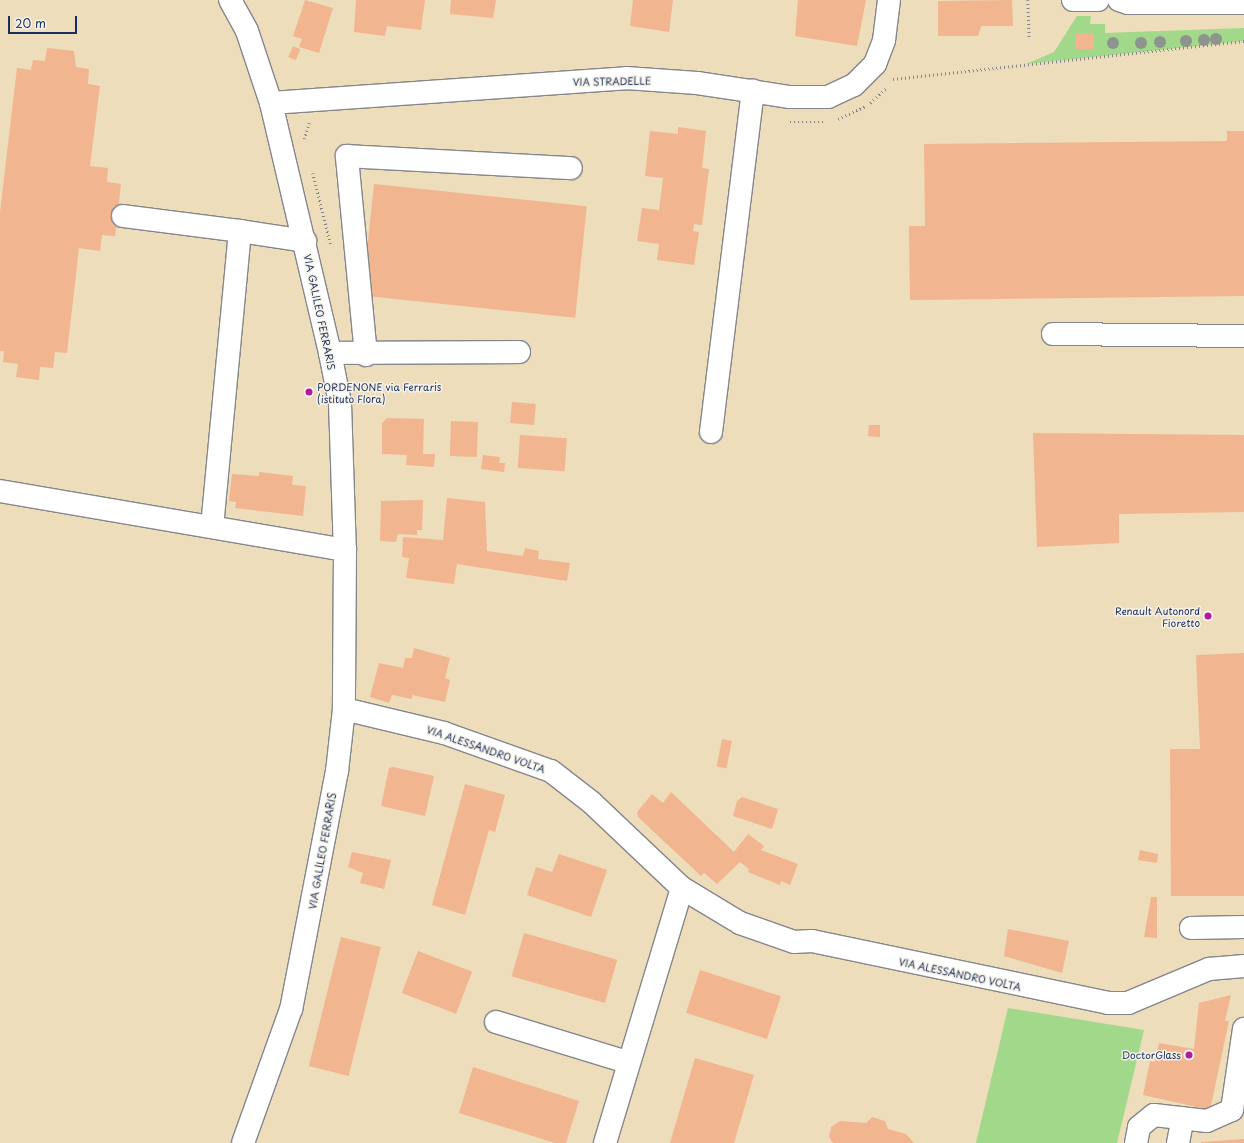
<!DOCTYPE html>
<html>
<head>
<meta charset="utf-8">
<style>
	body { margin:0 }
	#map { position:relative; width:1244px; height:1143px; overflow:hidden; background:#edddba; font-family:"Playpen Sans",sans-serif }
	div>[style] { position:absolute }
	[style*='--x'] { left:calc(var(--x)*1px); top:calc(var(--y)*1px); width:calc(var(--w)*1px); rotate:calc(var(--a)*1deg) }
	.green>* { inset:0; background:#a1d889 }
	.building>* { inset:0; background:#f1b590; transform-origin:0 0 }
	.path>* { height:2.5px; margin-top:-1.25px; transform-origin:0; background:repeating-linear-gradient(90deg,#84868c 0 1px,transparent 0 4px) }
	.roads { filter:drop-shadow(1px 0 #84868c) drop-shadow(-1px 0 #84868c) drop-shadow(0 1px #84868c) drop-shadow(0 -1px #84868c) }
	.minor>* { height:22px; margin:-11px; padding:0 11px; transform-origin:11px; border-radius:11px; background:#fff }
	.trees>* { width:12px; height:12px; margin:-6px; border-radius:50%; background:#8c948d }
	.dots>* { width:11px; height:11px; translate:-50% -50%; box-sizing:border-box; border:2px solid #f7f3e8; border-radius:50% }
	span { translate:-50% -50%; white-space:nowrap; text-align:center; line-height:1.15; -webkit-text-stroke:3px #f7f3e8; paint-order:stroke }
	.street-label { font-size:10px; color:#1b2f5e }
	.poi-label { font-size:10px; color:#1b2f5e }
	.left { translate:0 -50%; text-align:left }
	.right { translate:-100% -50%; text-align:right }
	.scale { position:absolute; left:8px; top:16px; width:69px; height:18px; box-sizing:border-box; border:2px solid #1b2f5e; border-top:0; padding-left:5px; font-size:12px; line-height:14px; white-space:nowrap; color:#1b2f5e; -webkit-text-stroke:3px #f7f3e8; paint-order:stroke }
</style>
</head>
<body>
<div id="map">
	<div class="green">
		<i style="clip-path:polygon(1077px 16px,1091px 16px,1090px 24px,1105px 24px,1105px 33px,1244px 28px,1244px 41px,1026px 64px,1054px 52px)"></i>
		<i style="clip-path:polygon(1008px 1008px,1144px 1030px,1117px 1143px,976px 1143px)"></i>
	</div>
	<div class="building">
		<i style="clip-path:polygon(305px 0,333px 8px,319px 53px,299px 47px,302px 39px,293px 36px)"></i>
		<i style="clip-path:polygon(356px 0,425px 0,421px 30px,387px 26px,385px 36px,354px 32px)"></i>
		<i style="clip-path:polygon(451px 0,496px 0,493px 18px,450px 14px)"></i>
		<i style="clip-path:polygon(633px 0,673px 0,669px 32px,630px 26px)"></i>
		<i style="clip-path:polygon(798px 0,866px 0,857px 46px,795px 36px)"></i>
		<i style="clip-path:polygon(1012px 0,1013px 26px,981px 26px,978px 36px,938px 36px,938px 1px)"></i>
		<i style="left:1076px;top:34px;width:18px;height:15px"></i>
		<i style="left:293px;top:46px;width:8px;height:12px;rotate:23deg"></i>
		<i style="clip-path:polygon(47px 48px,74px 51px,76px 67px,89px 69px,88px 84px,100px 86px,90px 166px,108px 168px,107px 182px,121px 184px,115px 236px,102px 235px,100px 251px,79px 248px,67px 353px,55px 352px,53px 368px,40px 367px,39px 380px,16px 377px,18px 364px,3px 362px,4px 351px,0 351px,0 212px,17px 68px,31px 70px,33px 60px,45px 61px)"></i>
		<i style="clip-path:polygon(678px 127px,706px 131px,702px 168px,709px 169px,702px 225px,694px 224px,693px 231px,699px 232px,694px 265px,657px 260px,659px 244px,637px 241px,642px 208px,659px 210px,663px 178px,645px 176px,650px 131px,678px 134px)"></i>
		<i style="clip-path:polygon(1227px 131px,1244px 131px,1244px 296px,910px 300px,909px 226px,925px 226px,924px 144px,1227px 141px)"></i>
		<i style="left:374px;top:184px;width:214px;height:112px;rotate:6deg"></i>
		<i style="left:512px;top:402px;width:24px;height:21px;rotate:5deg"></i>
		<i style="clip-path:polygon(387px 418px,424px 419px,423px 454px,435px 454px,434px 467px,406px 465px,407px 455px,382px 454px,382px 423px)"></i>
		<i style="left:451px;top:421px;width:27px;height:35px;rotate:2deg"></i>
		<i style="clip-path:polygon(869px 425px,880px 425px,880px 437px,868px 436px)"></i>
		<i style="clip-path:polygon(1033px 433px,1244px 435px,1244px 512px,1119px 514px,1119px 543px,1037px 547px)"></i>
		<i style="left:520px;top:435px;width:47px;height:33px;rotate:4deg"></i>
		<i style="clip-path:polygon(483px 455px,500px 457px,499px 463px,505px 463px,504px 472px,481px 469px)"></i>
		<i style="clip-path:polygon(259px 472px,293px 476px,292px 485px,306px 486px,303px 516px,235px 508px,236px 502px,229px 501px,232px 474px,259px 476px)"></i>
		<i style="clip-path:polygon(447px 498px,485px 502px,487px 551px,523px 556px,525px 548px,539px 551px,538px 559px,570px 563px,567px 581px,457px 564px,454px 584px,406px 578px,409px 558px,402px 557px,403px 537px,443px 540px)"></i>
		<i style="clip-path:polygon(423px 500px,422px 530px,417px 530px,417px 535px,398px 534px,396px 542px,380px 541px,381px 501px)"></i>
		<i style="clip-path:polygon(414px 648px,450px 658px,445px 678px,450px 680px,445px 702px,412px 695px,412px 699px,392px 695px,389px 703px,370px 697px,379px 663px,403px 668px,405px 658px,412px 658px)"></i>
		<i style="clip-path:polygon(1244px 653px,1244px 896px,1171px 896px,1170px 749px,1200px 749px,1196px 655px)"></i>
		<i style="left:722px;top:739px;width:10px;height:28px;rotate:11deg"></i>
		<i style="clip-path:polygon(393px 767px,434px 776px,425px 816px,381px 806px,389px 768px)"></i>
		<i style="clip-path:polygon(465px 784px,505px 795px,495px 832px,489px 830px,465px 915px,432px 905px)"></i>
		<i style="clip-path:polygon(671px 792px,734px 852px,748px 834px,764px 846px,761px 850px,798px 864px,790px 885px,781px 881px,780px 885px,748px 872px,749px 869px,740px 862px,717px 884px,704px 873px,701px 876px,638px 817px,637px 812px,652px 794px,663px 803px)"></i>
		<i style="clip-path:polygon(742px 797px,778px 809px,772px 829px,733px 816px,737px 801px)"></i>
		<i style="clip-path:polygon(1140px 850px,1158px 854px,1157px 863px,1138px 860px)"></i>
		<i style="clip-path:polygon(352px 852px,391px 860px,384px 889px,360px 883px,363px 873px,348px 867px)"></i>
		<i style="clip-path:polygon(559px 854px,607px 870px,591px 917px,527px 895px,536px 867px,552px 872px)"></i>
		<i style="clip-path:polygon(1151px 897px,1157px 897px,1157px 938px,1144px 937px)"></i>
		<i style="clip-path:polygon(1008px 929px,1069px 941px,1062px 973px,1004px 956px)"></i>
		<i style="left:524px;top:933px;width:97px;height:45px;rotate:16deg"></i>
		<i style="left:341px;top:937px;width:41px;height:133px;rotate:14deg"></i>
		<i style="left:418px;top:951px;width:58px;height:45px;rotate:21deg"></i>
		<i style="left:700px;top:970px;width:85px;height:45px;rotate:18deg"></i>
		<i style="clip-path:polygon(1231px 995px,1225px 1021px,1229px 1021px,1210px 1110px,1143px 1095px,1150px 1061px,1155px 1062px,1159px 1043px,1194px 1049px,1199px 1003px)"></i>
		<i style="clip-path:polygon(695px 1058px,754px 1075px,734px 1143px,670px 1143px)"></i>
		<i style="clip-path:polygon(473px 1067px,579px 1101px,566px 1143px,555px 1143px,459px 1113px)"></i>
		<i style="clip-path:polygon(872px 1117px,885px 1121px,888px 1129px,906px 1134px,914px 1143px,833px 1143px,829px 1137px,831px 1127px,840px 1121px,866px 1123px)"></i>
		<i style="clip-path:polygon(1244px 1139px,1244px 1143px,1201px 1143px,1201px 1142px)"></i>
	</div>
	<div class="path">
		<i style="--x:1028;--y:0;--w:37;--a:88"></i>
		<i style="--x:893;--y:79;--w:353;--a:-6.2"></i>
		<i style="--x:870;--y:103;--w:21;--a:-43"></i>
		<i style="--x:838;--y:119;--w:31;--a:-25"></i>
		<i style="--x:790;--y:122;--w:33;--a:0"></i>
		<i style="--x:304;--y:139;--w:17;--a:-73"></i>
		<i style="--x:313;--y:173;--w:75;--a:76.1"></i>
	</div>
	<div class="roads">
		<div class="minor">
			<i style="--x:230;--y:0;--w:35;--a:61"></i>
			<i style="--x:247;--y:31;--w:76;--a:71.6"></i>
			<i style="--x:271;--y:103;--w:257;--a:76.7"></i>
			<i style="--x:330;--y:353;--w:51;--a:78.7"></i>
			<i style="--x:340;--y:403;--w:147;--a:88.1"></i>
			<i style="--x:345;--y:550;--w:159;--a:90.4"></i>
			<i style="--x:344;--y:709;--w:62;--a:96.4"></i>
			<i style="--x:337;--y:771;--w:242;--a:100.9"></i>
			<i style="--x:291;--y:1009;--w:142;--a:109.7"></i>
			<i style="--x:1073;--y:0;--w:25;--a:0"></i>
			<i style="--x:1119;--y:0;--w:9;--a:18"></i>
			<i style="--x:1128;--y:3;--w:116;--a:0"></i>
			<i style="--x:271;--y:103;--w:356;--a:-4"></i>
			<i style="--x:626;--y:78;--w:71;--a:4"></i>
			<i style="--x:697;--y:83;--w:94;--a:8.6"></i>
			<i style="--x:790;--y:97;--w:38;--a:0"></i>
			<i style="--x:828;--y:97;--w:29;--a:-25"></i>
			<i style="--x:854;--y:85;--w:30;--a:-45"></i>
			<i style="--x:875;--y:64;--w:26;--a:-69"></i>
			<i style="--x:884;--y:40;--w:40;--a:-82.9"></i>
			<i style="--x:123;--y:216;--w:118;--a:7.3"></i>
			<i style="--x:240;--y:231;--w:296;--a:95.4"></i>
			<i style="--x:240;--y:231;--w:66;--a:8.7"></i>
			<i style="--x:1053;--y:334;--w:191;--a:0.6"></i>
			<i style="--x:330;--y:353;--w:189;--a:-0.3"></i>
			<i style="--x:366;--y:355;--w:200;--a:-95.5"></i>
			<i style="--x:347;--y:156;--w:224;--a:3.1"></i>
			<i style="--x:711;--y:432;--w:344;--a:-83"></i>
			<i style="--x:0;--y:491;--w:350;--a:9.7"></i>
			<i style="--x:344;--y:709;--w:103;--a:13.5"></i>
			<i style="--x:444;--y:733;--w:114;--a:19.6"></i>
			<i style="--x:551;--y:771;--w:51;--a:37.8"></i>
			<i style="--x:591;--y:802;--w:125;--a:43.4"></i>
			<i style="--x:682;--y:888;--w:68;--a:31.1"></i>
			<i style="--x:740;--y:923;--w:57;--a:19.4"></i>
			<i style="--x:794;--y:942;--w:18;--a:-3"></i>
			<i style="--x:812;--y:941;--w:302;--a:11.8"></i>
			<i style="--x:1108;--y:1003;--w:20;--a:0"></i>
			<i style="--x:1128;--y:1003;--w:88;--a:-22.8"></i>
			<i style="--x:1209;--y:969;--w:35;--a:-5"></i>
			<i style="--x:1191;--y:928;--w:53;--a:-1.1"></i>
			<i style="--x:496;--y:1022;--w:137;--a:17"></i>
			<i style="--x:605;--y:1143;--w:266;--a:-73.2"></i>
			<i style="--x:1136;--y:1143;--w:16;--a:-79"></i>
			<i style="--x:1139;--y:1127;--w:19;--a:-39"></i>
			<i style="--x:1154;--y:1115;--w:53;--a:6.5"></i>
			<i style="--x:1207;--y:1121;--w:27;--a:-24"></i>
			<i style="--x:1232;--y:1110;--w:82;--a:-81.6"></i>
			<i style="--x:1178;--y:1143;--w:25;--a:-79"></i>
		</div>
	</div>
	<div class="trees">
		<i style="left:1216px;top:39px"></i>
		<i style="left:1204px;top:40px"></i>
		<i style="left:1186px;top:41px"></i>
		<i style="left:1160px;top:42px"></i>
		<i style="left:1113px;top:43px"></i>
		<i style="left:1141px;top:43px"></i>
	</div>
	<div class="dots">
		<i style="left:309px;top:392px;background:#b5179e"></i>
		<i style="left:1208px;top:616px;background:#b5179e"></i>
		<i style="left:1189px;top:1055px;background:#b5179e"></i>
	</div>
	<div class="street-label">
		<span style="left:612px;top:81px;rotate:-1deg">VIA STRADELLE</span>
		<span style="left:320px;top:312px;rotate:78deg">VIA GALILEO FERRARIS</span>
		<span style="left:486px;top:749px;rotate:19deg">VIA ALESSANDRO VOLTA</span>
		<span style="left:322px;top:851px;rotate:-80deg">VIA GALILEO FERRARIS</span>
		<span style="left:960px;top:974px;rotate:12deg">VIA ALESSANDRO VOLTA</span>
	</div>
	<div class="poi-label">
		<span class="left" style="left:317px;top:392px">PORDENONE via Ferraris<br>(istituto Flora)</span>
		<span class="right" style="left:1200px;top:616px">Renault Autonord<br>Fioretto</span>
		<span class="right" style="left:1181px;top:1055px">DoctorGlass</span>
	</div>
	<div class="scale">20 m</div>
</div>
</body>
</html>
